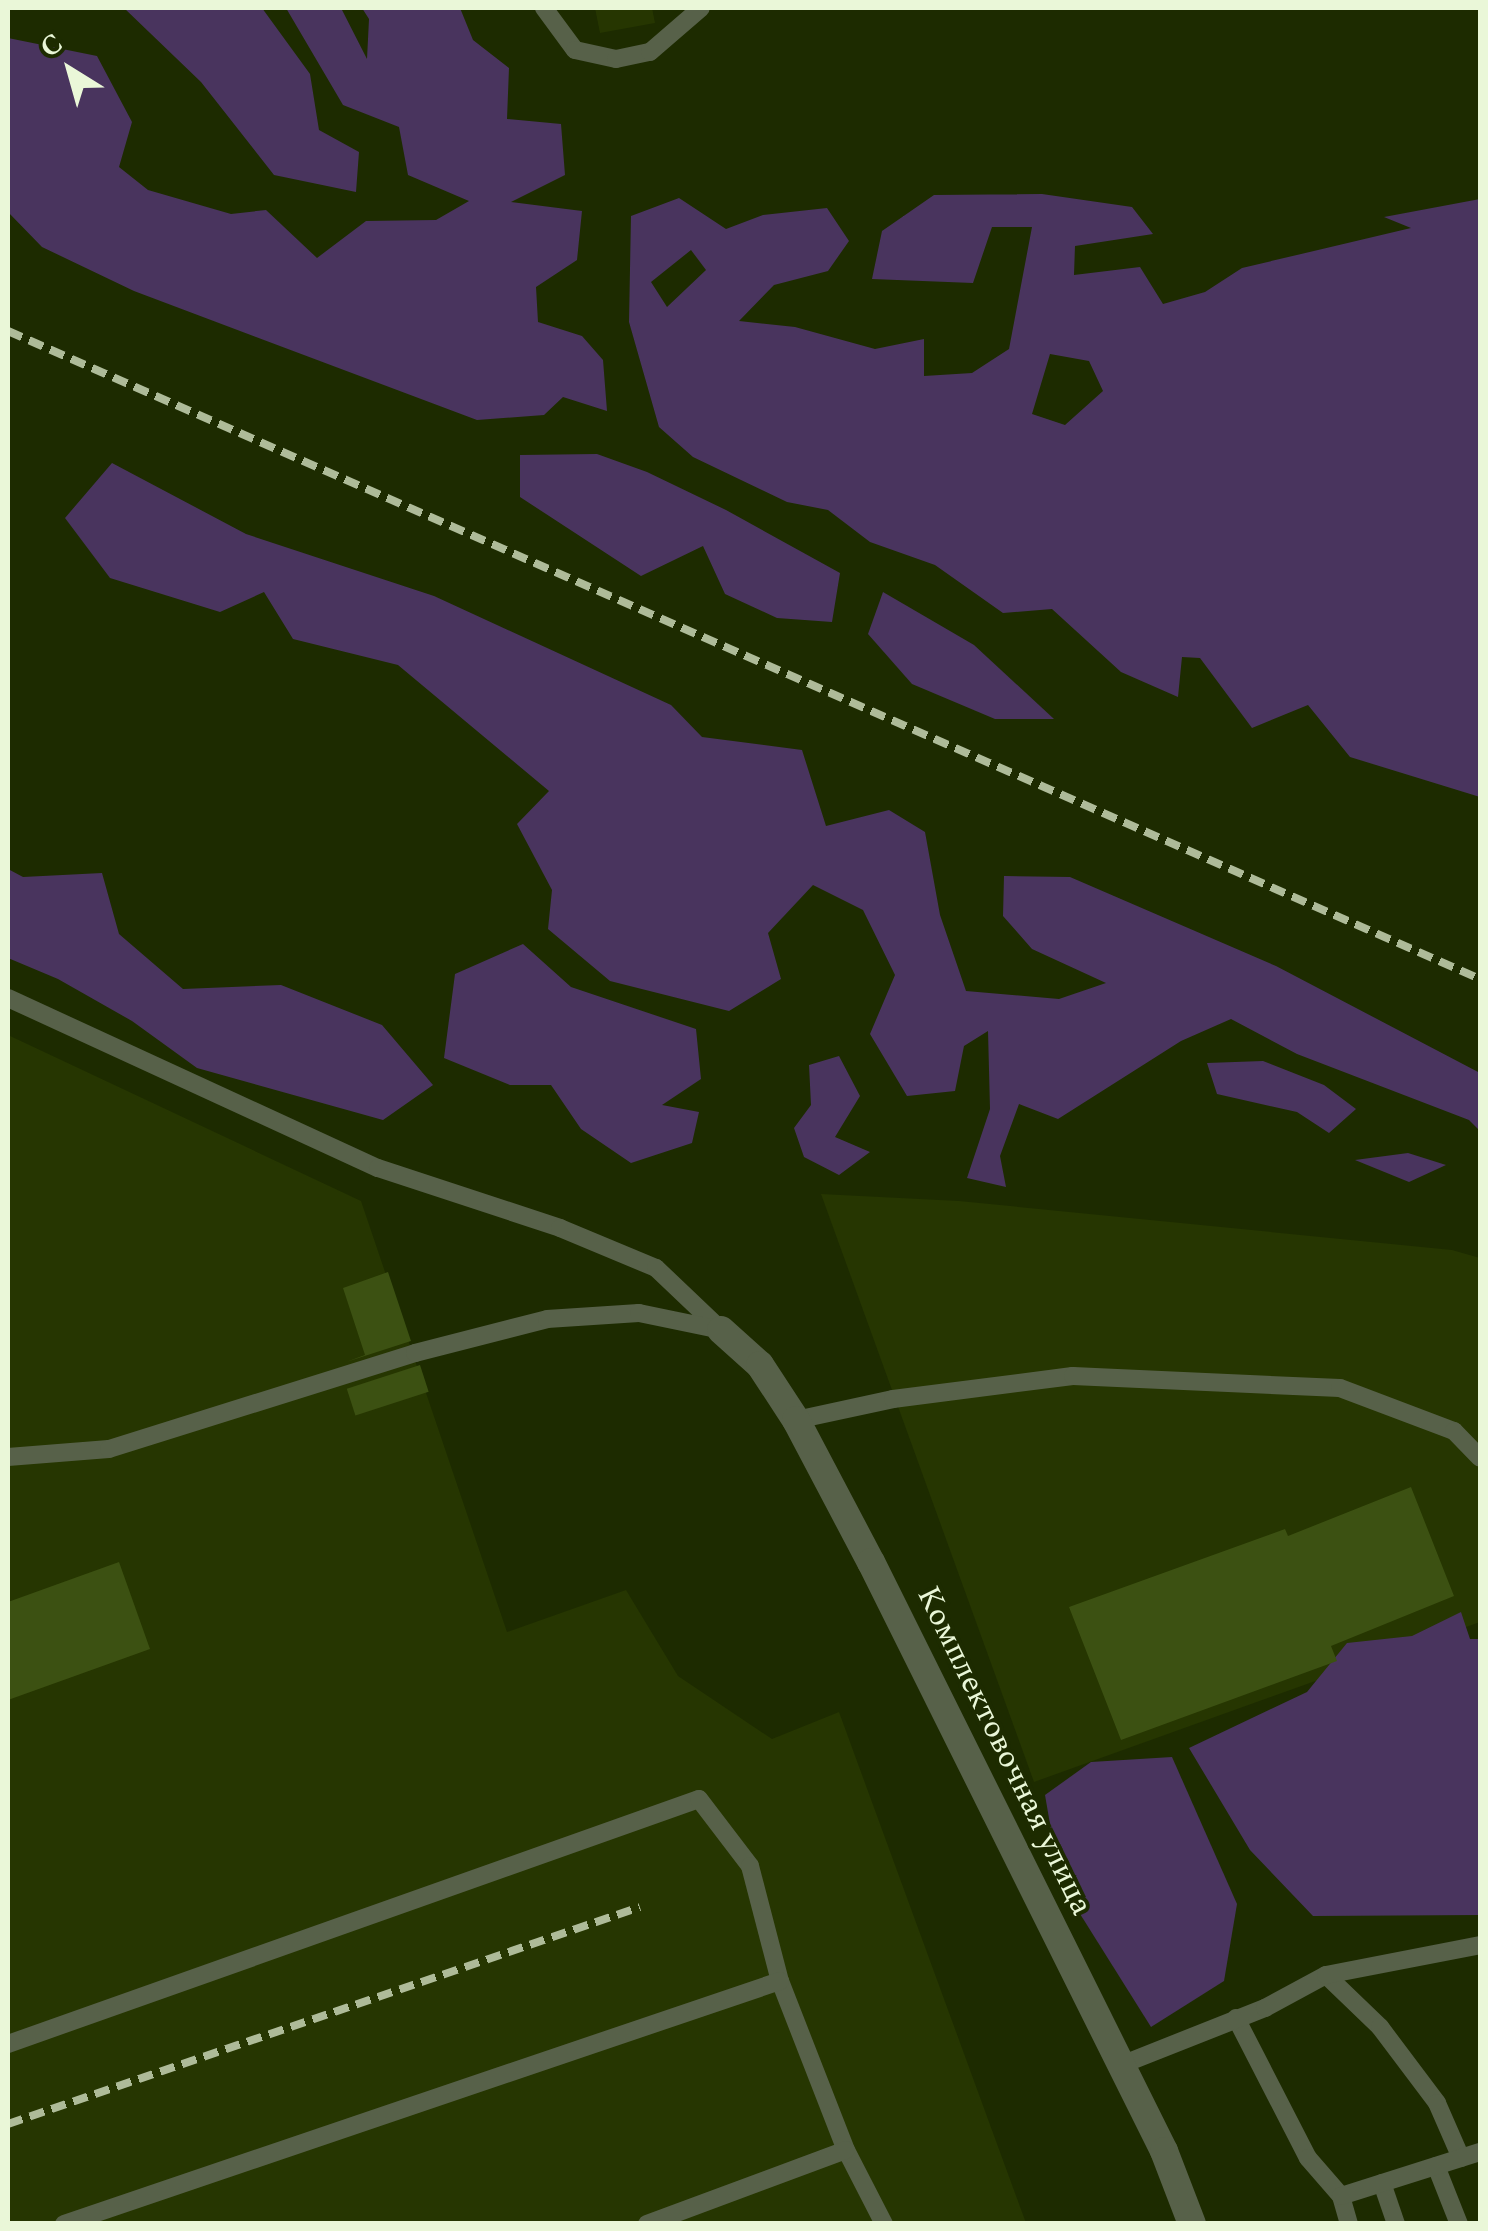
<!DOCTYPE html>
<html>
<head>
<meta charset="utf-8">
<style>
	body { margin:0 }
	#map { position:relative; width:1488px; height:2231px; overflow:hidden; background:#1d2b00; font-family:Spectral,serif }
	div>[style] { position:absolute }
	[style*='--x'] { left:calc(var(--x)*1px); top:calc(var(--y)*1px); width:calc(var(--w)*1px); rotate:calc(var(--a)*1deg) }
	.built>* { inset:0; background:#263601 }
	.green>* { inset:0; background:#49345e }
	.building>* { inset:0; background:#3c5112; transform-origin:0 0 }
	.service>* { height:18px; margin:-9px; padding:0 9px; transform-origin:9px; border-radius:9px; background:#576149 }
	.minor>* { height:28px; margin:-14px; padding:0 14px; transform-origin:14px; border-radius:14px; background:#576149 }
	.rail>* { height:8px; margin-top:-4px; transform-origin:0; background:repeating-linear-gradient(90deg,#aebb99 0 15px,transparent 0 23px) }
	span { translate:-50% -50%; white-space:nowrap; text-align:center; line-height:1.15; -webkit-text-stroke:8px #1d2b00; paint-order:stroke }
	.street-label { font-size:32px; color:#eaf7d8 }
	.frame { position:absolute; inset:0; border:10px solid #eaf7d8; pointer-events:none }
	.north { position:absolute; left:20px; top:20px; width:100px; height:100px; -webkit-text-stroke:8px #1d2b00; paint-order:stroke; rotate:323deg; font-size:28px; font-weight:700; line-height:40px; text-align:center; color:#eaf7d8 }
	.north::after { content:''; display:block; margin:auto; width:35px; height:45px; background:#eaf7d8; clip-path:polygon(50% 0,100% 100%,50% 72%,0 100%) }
</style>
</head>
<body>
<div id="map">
	<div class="built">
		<i style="clip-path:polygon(595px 8px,652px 8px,655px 23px,600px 33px)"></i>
		<i style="clip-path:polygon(8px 1035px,361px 1201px,507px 1632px,626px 1590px,678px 1676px,772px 1739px,839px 1712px,1026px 2223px,8px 2224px)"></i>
		<i style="clip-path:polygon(821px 1194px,959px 1201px,1452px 1250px,1480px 1258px,1480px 1622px,1034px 1782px)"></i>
	</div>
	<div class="green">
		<i style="clip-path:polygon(124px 8px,262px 8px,310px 74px,319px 130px,359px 152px,356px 192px,274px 175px,201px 82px)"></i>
		<i style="clip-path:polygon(286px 8px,341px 8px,367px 59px,369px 19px,362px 8px,460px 8px,473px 40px,509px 68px,507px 119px,561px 124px,565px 175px,511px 202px,582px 211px,577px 260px,536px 287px,538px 322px,582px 336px,603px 360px,607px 411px,563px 397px,544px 415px,477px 420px,134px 291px,42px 247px,8px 212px,8px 38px,97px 56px,132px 122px,119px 167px,148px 190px,231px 214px,266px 210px,317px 258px,366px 221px,436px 220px,469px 201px,408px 175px,399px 127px,343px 105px)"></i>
		<i style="clip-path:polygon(evenodd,1042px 194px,1132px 207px,1153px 234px,1075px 246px,1074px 275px,1140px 267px,1163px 304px,1205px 292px,1242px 268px,1411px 228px,1384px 217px,1480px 199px,1480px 797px,1350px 757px,1308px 705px,1252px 728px,1200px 658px,1182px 657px,1178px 697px,1121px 672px,1052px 609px,1003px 613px,935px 565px,870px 542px,828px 510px,787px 502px,693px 457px,659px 427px,629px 322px,631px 216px,679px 198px,726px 229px,763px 215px,827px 208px,849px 241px,828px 271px,774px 285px,739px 321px,795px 327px,875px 349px,924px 339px,924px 376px,972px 373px,1009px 349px,1032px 227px,992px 227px,973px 283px,872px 279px,882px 231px,934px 195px,1042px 194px,691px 250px,706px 270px,667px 307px,651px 282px,691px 250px,1042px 194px,1050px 354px,1089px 361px,1103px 391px,1065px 425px,1032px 414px,1050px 354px)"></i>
		<i style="clip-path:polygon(597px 454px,647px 472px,726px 510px,840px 573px,832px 622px,777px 618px,725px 594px,703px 546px,641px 576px,520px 497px,520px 455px)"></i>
		<i style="clip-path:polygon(112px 463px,246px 534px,434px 596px,671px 705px,702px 737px,802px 750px,826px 826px,889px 810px,925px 832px,940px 915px,966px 991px,1059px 999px,1106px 983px,1032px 949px,1003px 916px,1004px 876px,1070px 877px,1276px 966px,1480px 1073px,1480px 1131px,1469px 1120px,1297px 1054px,1231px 1019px,1181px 1041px,1058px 1119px,1019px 1104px,1000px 1156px,1006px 1187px,967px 1178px,990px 1109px,988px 1031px,964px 1046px,955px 1091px,907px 1096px,870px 1034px,895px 975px,863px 910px,813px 885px,768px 933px,781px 979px,729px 1011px,610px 981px,548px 929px,552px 890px,517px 824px,549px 791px,398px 665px,293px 639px,264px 592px,220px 612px,110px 578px,65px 518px)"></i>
		<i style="clip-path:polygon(883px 592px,974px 645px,1054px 719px,995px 719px,912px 684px,868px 634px)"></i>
		<i style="clip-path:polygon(8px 869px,23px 877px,102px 873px,119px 934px,183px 989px,281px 985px,382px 1025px,433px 1085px,383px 1120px,197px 1068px,132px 1021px,58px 979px,8px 958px)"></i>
		<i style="clip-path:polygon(523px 944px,571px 987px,696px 1029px,701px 1079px,662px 1105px,699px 1112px,692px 1143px,631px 1163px,581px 1129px,551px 1085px,510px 1085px,444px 1058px,455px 974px)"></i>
		<i style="clip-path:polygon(839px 1056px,860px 1096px,835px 1137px,870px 1152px,839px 1175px,804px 1157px,794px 1128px,811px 1105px,809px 1065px)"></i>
		<i style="clip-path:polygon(1263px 1061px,1324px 1085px,1356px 1109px,1329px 1133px,1297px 1112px,1217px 1094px,1207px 1063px)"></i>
		<i style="clip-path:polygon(1408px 1153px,1446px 1165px,1409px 1182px,1355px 1160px)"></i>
		<i style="clip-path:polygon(1461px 1612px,1470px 1639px,1480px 1639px,1480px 1915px,1313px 1916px,1250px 1850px,1189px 1748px,1307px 1692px,1347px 1643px,1412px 1636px)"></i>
		<i style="clip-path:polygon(1172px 1757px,1237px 1904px,1224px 1981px,1151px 2027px,1060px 1882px,1045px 1795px,1091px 1762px)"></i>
	</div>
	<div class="building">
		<i style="clip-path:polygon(388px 1272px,411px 1341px,346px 1362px,365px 1355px,343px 1288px)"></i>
		<i style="left:420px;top:1365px;width:28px;height:77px;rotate:72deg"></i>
		<i style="clip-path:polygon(1411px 1487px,1454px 1596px,1331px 1646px,1337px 1661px,1121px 1740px,1069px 1607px,1285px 1529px,1288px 1536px)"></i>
		<i style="clip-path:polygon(119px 1562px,150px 1649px,8px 1700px,8px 1602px)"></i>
	</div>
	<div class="service">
		<i style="--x:544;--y:8;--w:52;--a:53.6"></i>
		<i style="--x:575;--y:50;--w:42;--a:12.4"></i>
		<i style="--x:616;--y:59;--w:35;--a:-12"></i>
		<i style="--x:650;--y:52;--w:67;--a:-40.8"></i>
		<i style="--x:8;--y:998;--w:407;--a:24.7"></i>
		<i style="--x:378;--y:1168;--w:192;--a:18.2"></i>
		<i style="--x:560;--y:1228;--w:104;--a:22.6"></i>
		<i style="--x:656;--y:1268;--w:90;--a:43.6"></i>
		<i style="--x:796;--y:1420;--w:99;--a:-12.2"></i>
		<i style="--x:893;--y:1399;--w:181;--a:-7.3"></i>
		<i style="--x:1073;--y:1376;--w:267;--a:2.6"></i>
		<i style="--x:1340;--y:1388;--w:122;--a:20.7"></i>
		<i style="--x:1454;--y:1431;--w:37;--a:46"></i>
		<i style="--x:8;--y:1457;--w:101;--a:-4.5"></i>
		<i style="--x:109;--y:1449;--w:321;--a:-17.4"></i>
		<i style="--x:415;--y:1353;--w:136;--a:-14.4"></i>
		<i style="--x:547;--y:1319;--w:92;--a:-3.7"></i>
		<i style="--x:639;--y:1313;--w:84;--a:11.7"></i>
		<i style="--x:1326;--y:1975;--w:75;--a:43.9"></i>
		<i style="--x:1380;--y:2027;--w:95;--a:53.1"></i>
		<i style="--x:1437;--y:2103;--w:60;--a:66.4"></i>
		<i style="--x:1236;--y:2018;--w:157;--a:62.8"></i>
		<i style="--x:1308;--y:2158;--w:50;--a:49"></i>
		<i style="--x:8;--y:2044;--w:733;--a:-19.52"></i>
		<i style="--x:699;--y:1799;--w:84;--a:52.7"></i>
		<i style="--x:750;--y:1866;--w:119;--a:75.4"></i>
		<i style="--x:780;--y:1981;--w:181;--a:68.7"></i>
		<i style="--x:846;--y:2150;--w:83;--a:62.8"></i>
		<i style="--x:1121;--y:2065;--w:155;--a:-21.6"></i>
		<i style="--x:1265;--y:2008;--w:69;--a:-28.4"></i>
		<i style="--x:1326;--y:1975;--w:157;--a:-11"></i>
		<i style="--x:1436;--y:2166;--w:62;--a:68.4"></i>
		<i style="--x:1382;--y:2183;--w:43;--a:71.1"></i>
		<i style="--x:64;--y:2224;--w:756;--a:-18.75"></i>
		<i style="--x:647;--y:2224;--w:212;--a:-20.4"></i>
		<i style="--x:1349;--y:2224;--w:29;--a:-106"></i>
		<i style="--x:1341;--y:2196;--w:146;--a:-17.6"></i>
	</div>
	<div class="minor">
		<i style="--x:721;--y:1330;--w:52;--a:41.9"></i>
		<i style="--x:760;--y:1365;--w:66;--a:56.8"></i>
		<i style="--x:796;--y:1420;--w:161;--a:62.2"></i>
		<i style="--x:871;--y:1562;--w:658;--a:63.55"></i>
		<i style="--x:1164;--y:2151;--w:78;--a:69"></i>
	</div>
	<div class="rail">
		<i style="--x:8;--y:331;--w:1608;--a:23.76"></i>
		<i style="--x:8;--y:2124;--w:668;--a:-18.95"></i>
	</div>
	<div class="street-label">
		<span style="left:1004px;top:1751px;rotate:64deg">Комплектовочная улица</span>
	</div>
	<div class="frame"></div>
	<div class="north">С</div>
</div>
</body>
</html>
